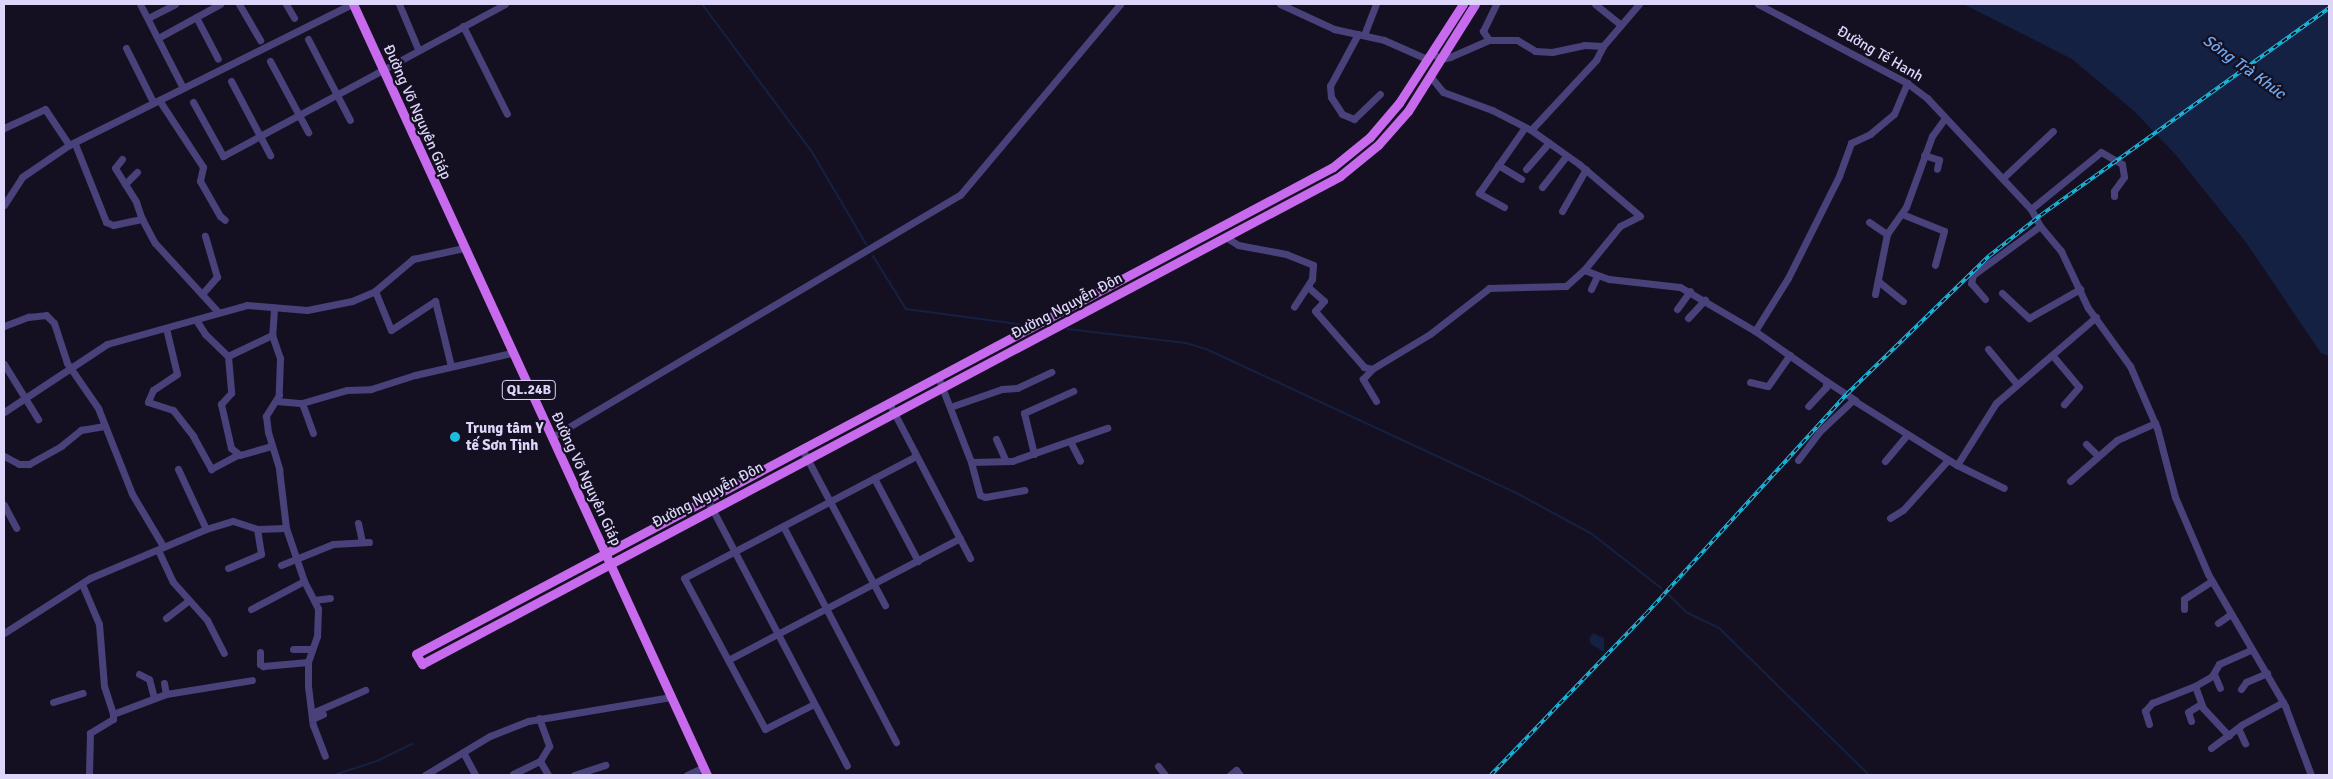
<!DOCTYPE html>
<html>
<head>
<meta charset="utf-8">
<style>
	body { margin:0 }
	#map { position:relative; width:2333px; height:779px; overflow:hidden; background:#151021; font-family:Signika,sans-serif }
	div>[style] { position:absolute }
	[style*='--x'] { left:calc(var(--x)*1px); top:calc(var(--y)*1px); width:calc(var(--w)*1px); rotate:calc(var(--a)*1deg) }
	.water>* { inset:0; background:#142142 }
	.stream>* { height:2px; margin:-1px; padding:0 1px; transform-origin:1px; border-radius:1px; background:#142142 }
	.minor>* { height:7px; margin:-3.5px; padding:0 3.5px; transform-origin:3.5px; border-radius:3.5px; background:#48417a }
	.major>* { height:9px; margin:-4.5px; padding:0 4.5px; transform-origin:4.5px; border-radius:4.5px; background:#c76aed }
	.rail>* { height:4px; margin-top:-2px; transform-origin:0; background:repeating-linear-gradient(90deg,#151021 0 5.5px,#1cbbe0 0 11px); box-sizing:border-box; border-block:1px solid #1cbbe0 }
	.dots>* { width:14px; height:14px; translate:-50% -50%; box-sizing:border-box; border:2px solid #151021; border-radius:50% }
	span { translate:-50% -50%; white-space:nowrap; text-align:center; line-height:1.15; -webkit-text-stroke:4.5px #151021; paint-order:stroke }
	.shield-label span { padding:1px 4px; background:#151021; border:1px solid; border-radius:4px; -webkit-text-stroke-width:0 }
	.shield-label { font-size:14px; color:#ddd5fa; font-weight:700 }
	.street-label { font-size:15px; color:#ddd5fa }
	.poi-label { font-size:15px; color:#ddd5fa; font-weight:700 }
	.left { translate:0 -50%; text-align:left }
	.water-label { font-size:16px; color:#70a8ed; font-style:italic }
	.frame { position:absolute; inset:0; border:5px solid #ddd5fa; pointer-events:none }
</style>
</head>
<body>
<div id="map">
	<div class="water">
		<i style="clip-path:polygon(1963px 4px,2329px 4px,2329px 356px,2321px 353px,2245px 241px,2176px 155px,2134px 111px,2072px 59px)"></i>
		<i style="clip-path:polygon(1593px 633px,1604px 638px,1604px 652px,1591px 644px,1589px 639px)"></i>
	</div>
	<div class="stream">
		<i style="--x:702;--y:4;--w:184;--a:53.4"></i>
		<i style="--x:812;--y:152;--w:107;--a:59.6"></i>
		<i style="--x:873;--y:256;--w:62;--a:58.1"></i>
		<i style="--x:906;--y:309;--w:114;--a:7.6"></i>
		<i style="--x:1067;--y:329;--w:120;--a:6.7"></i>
		<i style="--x:1186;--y:343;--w:21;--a:17"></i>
		<i style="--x:1206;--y:349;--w:346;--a:24.9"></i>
		<i style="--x:1520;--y:495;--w:82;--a:28.4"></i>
		<i style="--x:1592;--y:534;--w:88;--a:38"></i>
		<i style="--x:1669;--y:595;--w:24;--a:45"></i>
		<i style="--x:1686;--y:612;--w:37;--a:26"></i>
		<i style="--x:1719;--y:628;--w:210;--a:44.4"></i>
		<i style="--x:334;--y:775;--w:45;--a:-18"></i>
		<i style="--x:377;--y:761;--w:39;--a:-26"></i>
	</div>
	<div class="minor">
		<i style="--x:140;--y:4;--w:94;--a:62.9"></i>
		<i style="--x:239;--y:4;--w:42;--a:59.7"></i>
		<i style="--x:286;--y:4;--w:16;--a:60"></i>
		<i style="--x:399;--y:4;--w:49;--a:67.1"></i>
		<i style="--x:1280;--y:4;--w:60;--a:24.8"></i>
		<i style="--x:1334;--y:29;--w:51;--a:12.4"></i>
		<i style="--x:1384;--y:40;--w:47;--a:23.8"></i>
		<i style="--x:1595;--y:4;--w:33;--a:39"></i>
		<i style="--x:1758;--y:4;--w:169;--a:27.9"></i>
		<i style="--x:1907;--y:83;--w:25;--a:37"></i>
		<i style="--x:1927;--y:98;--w:152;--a:46.9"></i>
		<i style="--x:2031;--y:209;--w:19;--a:62"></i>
		<i style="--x:2040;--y:226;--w:33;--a:50"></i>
		<i style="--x:2061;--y:251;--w:63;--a:64.7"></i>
		<i style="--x:2088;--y:308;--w:72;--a:54.1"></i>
		<i style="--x:2130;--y:366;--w:68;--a:66.5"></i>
		<i style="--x:2157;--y:428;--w:71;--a:75.4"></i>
		<i style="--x:2175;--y:497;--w:84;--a:66.8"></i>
		<i style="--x:2208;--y:574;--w:153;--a:59.7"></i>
		<i style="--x:2285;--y:706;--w:74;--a:69.4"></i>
		<i style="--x:196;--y:17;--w:47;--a:62.4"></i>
		<i style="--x:148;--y:18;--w:30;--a:-27"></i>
		<i style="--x:463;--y:26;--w:98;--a:63.4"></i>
		<i style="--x:1358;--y:34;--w:59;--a:118.3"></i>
		<i style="--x:1330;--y:86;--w:11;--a:85"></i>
		<i style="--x:1331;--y:97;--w:20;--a:57"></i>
		<i style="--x:1342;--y:114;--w:13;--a:23"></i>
		<i style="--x:1354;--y:119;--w:36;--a:-44"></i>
		<i style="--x:1364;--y:35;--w:33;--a:-69"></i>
		<i style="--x:158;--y:38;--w:71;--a:-28.7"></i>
		<i style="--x:308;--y:39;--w:91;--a:62.6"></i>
		<i style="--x:1489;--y:40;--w:11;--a:-124"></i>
		<i style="--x:1483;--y:31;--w:30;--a:-64"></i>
		<i style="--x:126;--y:48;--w:60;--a:63.4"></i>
		<i style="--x:1432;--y:53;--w:11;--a:34"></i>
		<i style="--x:1441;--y:59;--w:9;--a:-13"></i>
		<i style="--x:1450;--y:57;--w:43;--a:-23.6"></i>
		<i style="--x:1489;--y:40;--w:28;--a:0"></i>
		<i style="--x:1517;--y:40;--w:21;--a:31"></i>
		<i style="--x:1535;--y:51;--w:17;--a:3"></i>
		<i style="--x:1552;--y:52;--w:33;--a:-12"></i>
		<i style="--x:1584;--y:45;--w:19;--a:3"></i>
		<i style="--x:270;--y:61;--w:81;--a:61.8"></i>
		<i style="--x:231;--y:81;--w:84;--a:62.2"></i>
		<i style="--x:159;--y:100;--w:80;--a:56.7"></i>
		<i style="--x:203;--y:167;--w:14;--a:102"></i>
		<i style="--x:200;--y:181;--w:40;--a:60.3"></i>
		<i style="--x:220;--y:216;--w:6;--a:39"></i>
		<i style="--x:193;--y:102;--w:62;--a:60.9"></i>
		<i style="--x:223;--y:156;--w:320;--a:-28.3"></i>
		<i style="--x:4;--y:128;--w:45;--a:-24.9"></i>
		<i style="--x:45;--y:109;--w:43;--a:56.3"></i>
		<i style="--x:1531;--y:130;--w:96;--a:-47.1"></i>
		<i style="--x:1596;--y:60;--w:16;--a:-63"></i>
		<i style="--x:1603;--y:46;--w:55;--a:-49.4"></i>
		<i style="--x:75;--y:144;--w:84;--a:68.3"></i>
		<i style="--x:106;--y:222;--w:8;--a:23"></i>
		<i style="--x:113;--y:225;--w:30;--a:-12"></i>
		<i style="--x:142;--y:219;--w:27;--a:62"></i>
		<i style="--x:155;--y:243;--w:93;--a:47.6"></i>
		<i style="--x:1924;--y:155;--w:16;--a:18"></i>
		<i style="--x:1939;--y:160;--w:9;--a:103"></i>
		<i style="--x:122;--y:159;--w:11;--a:128"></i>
		<i style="--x:115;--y:168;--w:40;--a:58"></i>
		<i style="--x:136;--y:202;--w:18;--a:71"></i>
		<i style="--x:1498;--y:165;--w:27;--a:31"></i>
		<i style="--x:1526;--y:169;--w:35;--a:-49"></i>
		<i style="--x:2004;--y:177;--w:67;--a:-43.2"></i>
		<i style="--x:125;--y:184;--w:17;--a:-45"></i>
		<i style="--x:1542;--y:187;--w:39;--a:-52"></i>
		<i style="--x:4;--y:205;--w:33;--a:-57"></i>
		<i style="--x:22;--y:177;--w:57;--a:-34.2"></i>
		<i style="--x:69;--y:145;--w:316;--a:-26.5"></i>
		<i style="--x:1504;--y:207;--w:29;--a:-151"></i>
		<i style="--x:1479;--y:193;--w:80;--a:-55.1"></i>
		<i style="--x:2031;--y:209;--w:90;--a:-39.2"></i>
		<i style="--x:2101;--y:152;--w:24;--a:30"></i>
		<i style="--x:2122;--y:164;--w:13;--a:81"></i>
		<i style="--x:2124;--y:177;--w:17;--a:126"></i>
		<i style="--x:2114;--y:191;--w:5;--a:90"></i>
		<i style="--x:1562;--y:211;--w:48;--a:-60.3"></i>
		<i style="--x:1902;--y:214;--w:45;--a:22"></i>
		<i style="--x:1944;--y:231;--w:35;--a:105"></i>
		<i style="--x:1869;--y:222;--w:22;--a:34"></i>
		<i style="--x:1227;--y:238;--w:13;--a:32"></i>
		<i style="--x:1238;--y:245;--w:49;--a:10.6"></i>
		<i style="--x:1286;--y:254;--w:29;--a:22"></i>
		<i style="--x:1313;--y:265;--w:14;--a:94"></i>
		<i style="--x:1312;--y:279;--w:33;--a:123"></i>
		<i style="--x:1584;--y:270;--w:27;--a:20"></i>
		<i style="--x:1609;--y:279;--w:71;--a:6.4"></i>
		<i style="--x:1680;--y:287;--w:87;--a:30.4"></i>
		<i style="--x:1755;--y:331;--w:87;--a:35.2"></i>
		<i style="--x:1826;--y:381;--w:6;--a:90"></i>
		<i style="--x:1826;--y:387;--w:26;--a:133"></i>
		<i style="--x:1878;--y:281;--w:32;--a:39"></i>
		<i style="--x:1308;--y:287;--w:21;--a:41"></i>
		<i style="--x:1324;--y:301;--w:13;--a:132"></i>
		<i style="--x:1315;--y:311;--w:74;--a:48.8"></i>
		<i style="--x:1364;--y:367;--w:8;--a:14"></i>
		<i style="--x:1591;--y:289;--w:14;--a:-65"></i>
		<i style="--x:375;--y:291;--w:42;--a:67.7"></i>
		<i style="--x:391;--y:330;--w:53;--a:-33.4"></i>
		<i style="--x:435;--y:301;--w:67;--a:76.2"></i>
		<i style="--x:2002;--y:293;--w:37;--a:43"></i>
		<i style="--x:2029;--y:318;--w:59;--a:-29.6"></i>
		<i style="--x:202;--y:294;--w:23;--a:-49"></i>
		<i style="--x:217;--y:277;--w:43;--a:-106.3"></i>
		<i style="--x:1875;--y:294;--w:61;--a:-78.7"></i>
		<i style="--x:1887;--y:234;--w:33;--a:-55"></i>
		<i style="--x:1906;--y:207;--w:76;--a:-69.9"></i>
		<i style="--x:1932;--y:136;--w:22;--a:-54"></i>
		<i style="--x:1985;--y:299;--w:21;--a:-131"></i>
		<i style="--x:1971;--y:283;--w:8;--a:-76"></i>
		<i style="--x:1973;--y:275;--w:83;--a:-36.2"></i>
		<i style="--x:274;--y:309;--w:26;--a:94"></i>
		<i style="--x:272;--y:335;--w:24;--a:71"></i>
		<i style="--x:280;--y:358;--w:37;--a:92"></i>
		<i style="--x:279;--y:395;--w:25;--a:122"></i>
		<i style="--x:266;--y:416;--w:16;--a:83"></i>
		<i style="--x:268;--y:432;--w:39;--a:73"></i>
		<i style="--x:279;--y:469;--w:59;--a:83.2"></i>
		<i style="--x:286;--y:528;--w:56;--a:71.2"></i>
		<i style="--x:304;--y:581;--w:31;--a:63"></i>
		<i style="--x:318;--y:609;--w:27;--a:92"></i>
		<i style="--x:317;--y:636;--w:28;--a:109"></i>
		<i style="--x:308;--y:662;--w:24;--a:90"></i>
		<i style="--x:308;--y:686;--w:39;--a:83"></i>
		<i style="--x:313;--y:725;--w:33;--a:69"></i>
		<i style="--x:1677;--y:309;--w:22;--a:-54"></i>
		<i style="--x:1688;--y:318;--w:25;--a:-47"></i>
		<i style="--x:196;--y:320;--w:17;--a:57"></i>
		<i style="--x:205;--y:334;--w:32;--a:44"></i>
		<i style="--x:228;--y:356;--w:37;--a:85"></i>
		<i style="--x:231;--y:393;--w:15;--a:132"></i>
		<i style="--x:221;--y:404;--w:45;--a:77.2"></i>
		<i style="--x:231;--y:448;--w:11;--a:38"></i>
		<i style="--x:240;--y:455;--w:32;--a:-16"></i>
		<i style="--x:4;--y:326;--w:26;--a:-21"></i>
		<i style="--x:28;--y:317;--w:18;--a:-6"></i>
		<i style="--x:46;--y:315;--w:11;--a:45"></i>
		<i style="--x:54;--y:323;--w:42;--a:72"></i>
		<i style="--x:67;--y:363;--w:55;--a:55.4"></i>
		<i style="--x:98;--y:408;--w:92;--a:68.4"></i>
		<i style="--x:132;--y:494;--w:61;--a:59.2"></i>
		<i style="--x:166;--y:328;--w:47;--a:76.6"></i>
		<i style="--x:177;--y:374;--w:29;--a:146"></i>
		<i style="--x:153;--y:390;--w:13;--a:113"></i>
		<i style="--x:148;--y:402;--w:26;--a:18"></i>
		<i style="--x:173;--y:410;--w:33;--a:52"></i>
		<i style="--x:193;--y:436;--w:38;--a:61"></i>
		<i style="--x:211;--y:469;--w:30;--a:-28"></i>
		<i style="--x:1755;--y:331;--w:62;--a:-58.1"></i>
		<i style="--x:1788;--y:278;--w:114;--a:-63.4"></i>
		<i style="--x:1839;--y:176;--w:35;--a:-70"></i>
		<i style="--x:1851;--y:143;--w:21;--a:-25"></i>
		<i style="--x:1870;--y:134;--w:31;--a:-40"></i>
		<i style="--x:1894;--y:114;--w:34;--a:-67"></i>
		<i style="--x:1988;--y:349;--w:44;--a:50.5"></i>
		<i style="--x:228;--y:356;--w:49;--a:-25.5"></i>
		<i style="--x:2053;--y:356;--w:40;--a:50"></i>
		<i style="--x:2079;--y:387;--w:23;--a:131"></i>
		<i style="--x:4;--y:364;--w:65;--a:58.3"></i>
		<i style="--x:938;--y:377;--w:91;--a:68.8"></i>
		<i style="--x:971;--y:462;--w:34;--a:75"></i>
		<i style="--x:980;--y:495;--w:5;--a:22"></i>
		<i style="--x:985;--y:497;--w:40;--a:-10"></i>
		<i style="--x:1826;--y:381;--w:35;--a:33"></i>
		<i style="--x:1750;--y:382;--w:18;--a:13"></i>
		<i style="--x:1768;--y:386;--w:38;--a:-55"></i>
		<i style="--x:277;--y:401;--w:25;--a:5"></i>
		<i style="--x:302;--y:403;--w:47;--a:-16.1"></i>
		<i style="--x:347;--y:390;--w:24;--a:-2"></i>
		<i style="--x:371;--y:389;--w:46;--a:-17.7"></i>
		<i style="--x:415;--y:375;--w:98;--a:-12.9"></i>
		<i style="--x:1376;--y:401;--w:26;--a:-121"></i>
		<i style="--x:1363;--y:379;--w:13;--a:-48"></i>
		<i style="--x:1372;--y:369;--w:68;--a:-31.1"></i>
		<i style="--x:1430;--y:334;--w:75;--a:-37.9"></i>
		<i style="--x:1489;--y:288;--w:77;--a:-1.5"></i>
		<i style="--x:1566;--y:286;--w:24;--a:-42"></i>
		<i style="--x:1584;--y:270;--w:57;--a:-50.7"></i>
		<i style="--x:1620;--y:226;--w:22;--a:-27"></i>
		<i style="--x:1640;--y:216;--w:80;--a:-139.6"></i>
		<i style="--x:1579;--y:164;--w:59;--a:-144.7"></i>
		<i style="--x:1531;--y:130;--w:44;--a:-152.9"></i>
		<i style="--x:1492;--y:110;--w:52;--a:-159.8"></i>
		<i style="--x:1443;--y:92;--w:21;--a:-129"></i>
		<i style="--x:302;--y:403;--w:32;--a:70"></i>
		<i style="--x:889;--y:403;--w:175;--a:62.4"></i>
		<i style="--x:950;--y:407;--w:55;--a:-19.1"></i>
		<i style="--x:1002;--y:389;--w:15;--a:-4"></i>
		<i style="--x:1017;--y:388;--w:38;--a:-25"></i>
		<i style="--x:4;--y:412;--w:123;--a:-33.4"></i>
		<i style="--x:107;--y:344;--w:145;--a:-15.6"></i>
		<i style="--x:247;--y:305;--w:60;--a:4.8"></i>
		<i style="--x:307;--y:310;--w:46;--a:-11.3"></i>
		<i style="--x:352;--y:301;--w:25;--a:-23"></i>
		<i style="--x:375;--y:291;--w:50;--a:-40.1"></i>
		<i style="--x:413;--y:259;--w:52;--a:-12.2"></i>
		<i style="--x:552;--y:437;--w:474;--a:-30.7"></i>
		<i style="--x:960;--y:195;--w:249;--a:-50"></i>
		<i style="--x:996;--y:439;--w:24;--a:66"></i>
		<i style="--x:1070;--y:441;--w:22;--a:63"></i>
		<i style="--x:2086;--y:444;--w:16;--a:45"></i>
		<i style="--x:802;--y:449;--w:177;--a:62"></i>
		<i style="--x:1034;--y:454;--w:42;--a:-103.7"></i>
		<i style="--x:1024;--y:413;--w:54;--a:-24.2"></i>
		<i style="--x:4;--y:456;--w:17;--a:28"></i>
		<i style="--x:19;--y:464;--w:10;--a:0"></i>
		<i style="--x:29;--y:464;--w:37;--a:-29"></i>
		<i style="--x:61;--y:446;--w:26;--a:-39"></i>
		<i style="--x:81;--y:430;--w:22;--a:-10"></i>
		<i style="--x:1798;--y:460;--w:35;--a:-53"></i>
		<i style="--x:1819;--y:432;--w:47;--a:-43.3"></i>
		<i style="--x:1853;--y:400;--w:123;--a:32"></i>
		<i style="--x:1957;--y:465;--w:73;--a:-57.8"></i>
		<i style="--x:1996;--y:403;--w:132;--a:-40.7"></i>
		<i style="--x:1885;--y:461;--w:35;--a:-50"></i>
		<i style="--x:971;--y:462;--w:41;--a:-1.4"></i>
		<i style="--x:1012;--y:461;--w:101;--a:-19.2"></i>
		<i style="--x:1957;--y:465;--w:52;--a:26.1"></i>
		<i style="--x:178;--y:469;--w:66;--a:65"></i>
		<i style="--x:874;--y:478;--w:94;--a:62.1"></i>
		<i style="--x:2070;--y:481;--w:62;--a:-41.1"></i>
		<i style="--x:2117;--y:440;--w:42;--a:-24.1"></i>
		<i style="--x:707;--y:499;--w:301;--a:62.3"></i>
		<i style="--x:4;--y:505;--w:26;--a:62"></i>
		<i style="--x:1890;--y:518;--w:15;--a:-32"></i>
		<i style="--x:1903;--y:510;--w:66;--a:-48.1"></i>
		<i style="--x:358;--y:523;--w:19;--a:78"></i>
		<i style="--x:783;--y:526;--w:244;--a:62.4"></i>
		<i style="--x:158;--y:550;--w:35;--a:65"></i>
		<i style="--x:173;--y:582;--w:51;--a:48.2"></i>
		<i style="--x:207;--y:620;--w:37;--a:63"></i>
		<i style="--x:281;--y:565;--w:56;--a:-22"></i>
		<i style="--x:333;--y:544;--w:36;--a:-3"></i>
		<i style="--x:228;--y:568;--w:36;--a:-23"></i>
		<i style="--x:261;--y:554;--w:25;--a:-99"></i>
		<i style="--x:82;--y:584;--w:43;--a:67"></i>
		<i style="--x:99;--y:624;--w:62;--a:85.4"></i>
		<i style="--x:104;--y:686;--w:29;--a:72"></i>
		<i style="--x:113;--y:714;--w:5;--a:90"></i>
		<i style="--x:113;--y:719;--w:27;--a:149"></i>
		<i style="--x:90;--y:733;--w:42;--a:91.4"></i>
		<i style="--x:314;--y:600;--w:16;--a:-7"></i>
		<i style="--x:251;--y:609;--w:60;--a:-27.8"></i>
		<i style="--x:2184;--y:609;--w:10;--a:-90"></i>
		<i style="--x:2184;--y:599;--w:33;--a:-33"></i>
		<i style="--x:166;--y:618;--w:29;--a:-38"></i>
		<i style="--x:2218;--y:623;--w:16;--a:-35"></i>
		<i style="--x:4;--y:633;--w:102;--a:-32.6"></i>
		<i style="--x:90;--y:578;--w:126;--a:-22.9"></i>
		<i style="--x:206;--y:529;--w:28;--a:-17"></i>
		<i style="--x:233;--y:521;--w:25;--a:18"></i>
		<i style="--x:257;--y:529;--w:29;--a:-2"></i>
		<i style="--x:293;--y:649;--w:19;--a:0"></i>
		<i style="--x:260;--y:652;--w:12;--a:90"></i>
		<i style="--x:260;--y:664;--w:4;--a:34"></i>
		<i style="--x:263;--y:666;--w:45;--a:-5.1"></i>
		<i style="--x:728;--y:660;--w:262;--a:-27.7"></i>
		<i style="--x:139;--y:674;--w:11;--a:27"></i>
		<i style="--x:149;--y:679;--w:20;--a:75"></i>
		<i style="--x:2214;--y:674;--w:15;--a:67"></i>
		<i style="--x:164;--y:683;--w:11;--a:80"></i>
		<i style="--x:2195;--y:686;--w:23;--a:70"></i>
		<i style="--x:2203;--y:708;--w:38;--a:47"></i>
		<i style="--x:2241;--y:689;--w:9;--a:-54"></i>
		<i style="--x:2246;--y:682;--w:23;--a:-23"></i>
		<i style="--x:53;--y:702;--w:31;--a:-17"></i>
		<i style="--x:814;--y:704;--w:55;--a:153"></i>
		<i style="--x:765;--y:729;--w:171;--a:-118.2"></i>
		<i style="--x:684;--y:578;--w:262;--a:-27.7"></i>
		<i style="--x:312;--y:713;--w:58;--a:-23.5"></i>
		<i style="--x:113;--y:714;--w:57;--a:-20.7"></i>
		<i style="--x:166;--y:694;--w:87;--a:-9.2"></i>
		<i style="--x:539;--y:718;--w:30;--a:70"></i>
		<i style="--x:549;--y:746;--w:17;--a:121"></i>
		<i style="--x:540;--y:761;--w:16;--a:60"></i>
		<i style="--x:312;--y:719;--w:12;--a:-24"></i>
		<i style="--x:2191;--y:721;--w:9;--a:-108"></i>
		<i style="--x:2188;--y:712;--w:15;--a:-32"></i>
		<i style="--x:2149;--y:724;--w:14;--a:-107"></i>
		<i style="--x:2145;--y:711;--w:11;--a:-49"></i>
		<i style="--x:2152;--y:703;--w:46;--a:-21.6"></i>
		<i style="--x:2195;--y:686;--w:20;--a:-30"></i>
		<i style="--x:2212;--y:676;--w:14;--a:-60"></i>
		<i style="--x:2219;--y:664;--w:36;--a:-24"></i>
		<i style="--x:2238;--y:728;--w:17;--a:65"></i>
		<i style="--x:2211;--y:748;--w:38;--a:-37"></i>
		<i style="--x:2241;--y:725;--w:48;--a:-28.7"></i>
		<i style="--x:463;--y:752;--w:26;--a:62"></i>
		<i style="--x:1158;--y:766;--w:11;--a:52"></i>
		<i style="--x:513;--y:774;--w:30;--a:-26"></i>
		<i style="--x:425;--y:775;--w:76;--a:-31"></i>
		<i style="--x:490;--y:736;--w:41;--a:-21.5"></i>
		<i style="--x:528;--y:721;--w:145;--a:-9.5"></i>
		<i style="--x:574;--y:775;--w:33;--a:-18"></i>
		<i style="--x:687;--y:775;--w:19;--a:-25"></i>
		<i style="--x:1230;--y:775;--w:8;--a:-40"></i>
		<i style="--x:1236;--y:770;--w:6;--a:51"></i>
	</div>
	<div class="major">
		<i style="--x:353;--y:4;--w:848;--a:65.34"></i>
		<i style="--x:1463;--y:4;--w:118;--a:122.9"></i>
		<i style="--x:1399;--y:103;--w:45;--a:130.5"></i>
		<i style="--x:1370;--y:137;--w:48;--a:141"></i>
		<i style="--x:1333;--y:167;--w:1038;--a:152.03"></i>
		<i style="--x:416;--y:654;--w:12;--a:59"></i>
		<i style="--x:422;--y:664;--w:1040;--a:-27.99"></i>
		<i style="--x:1340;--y:176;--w:49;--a:-39.2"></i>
		<i style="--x:1378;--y:145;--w:45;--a:-48.6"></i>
		<i style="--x:1408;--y:111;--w:126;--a:-57.9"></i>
	</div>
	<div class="rail">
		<i style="--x:1491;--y:775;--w:223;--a:-46.1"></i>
		<i style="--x:1646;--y:614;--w:298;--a:-47.6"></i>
		<i style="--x:1847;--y:394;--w:198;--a:-44.2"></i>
		<i style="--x:1989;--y:256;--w:66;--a:-38.3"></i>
		<i style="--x:2041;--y:215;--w:355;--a:-35.7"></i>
	</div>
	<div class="dots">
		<i style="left:455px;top:437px;background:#1cbbe0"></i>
	</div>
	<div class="shield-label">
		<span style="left:529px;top:390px">QL.24B</span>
	</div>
	<div class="street-label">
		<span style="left:1880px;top:54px;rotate:30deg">Đường Tế Hanh</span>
		<span style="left:417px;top:112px;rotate:66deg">Đường Võ Nguyên Giáp</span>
		<span style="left:1067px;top:306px;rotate:-28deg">Đường Nguyễn Đôn</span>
		<span style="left:586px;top:479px;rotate:65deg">Đường Võ Nguyên Giáp</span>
		<span style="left:708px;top:495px;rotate:-28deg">Đường Nguyễn Đôn</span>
	</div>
	<div class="poi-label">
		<span class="left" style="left:466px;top:437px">Trung tâm Y<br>tế Sơn Tịnh</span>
	</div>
	<div class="water-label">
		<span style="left:2244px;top:67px;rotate:36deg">Sông Trà Khúc</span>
	</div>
	<div class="frame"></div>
</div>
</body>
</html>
